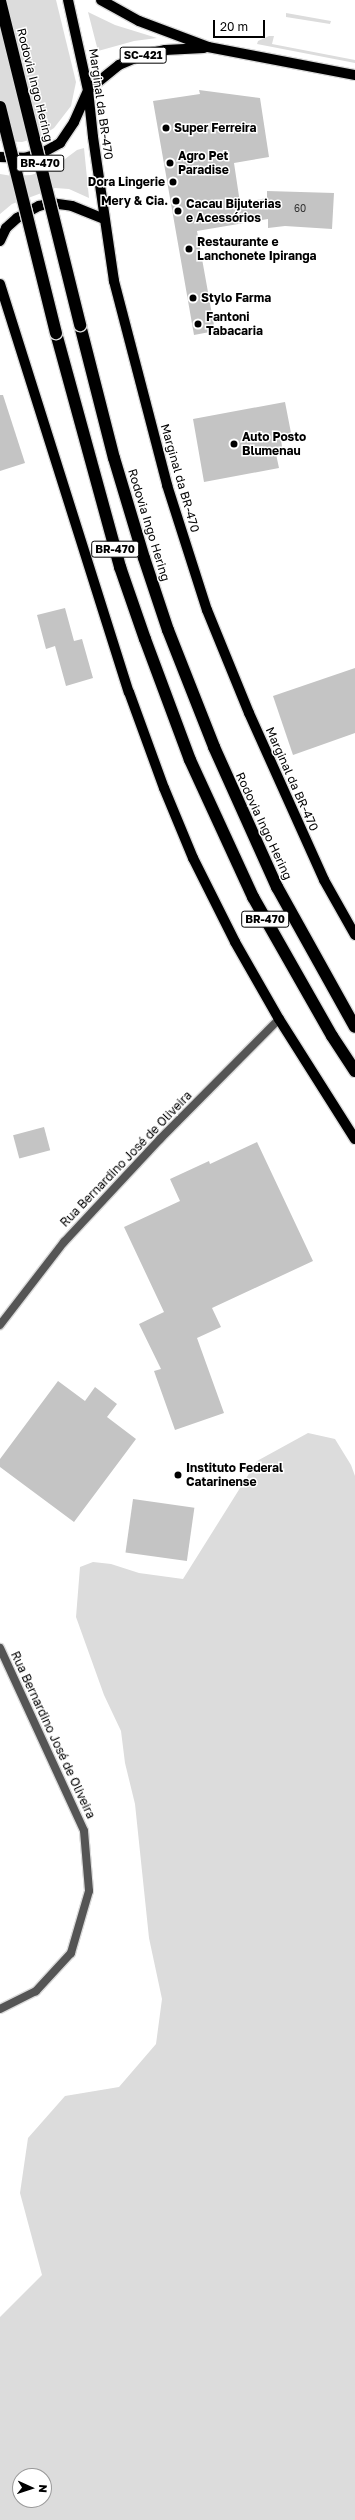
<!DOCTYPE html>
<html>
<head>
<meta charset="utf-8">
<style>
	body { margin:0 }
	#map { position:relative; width:355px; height:2520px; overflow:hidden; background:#fff; font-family:"Golos Text",sans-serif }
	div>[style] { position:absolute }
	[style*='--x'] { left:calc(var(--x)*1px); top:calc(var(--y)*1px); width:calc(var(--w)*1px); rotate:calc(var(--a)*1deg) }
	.green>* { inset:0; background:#dcdcdc }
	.building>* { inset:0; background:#c4c4c4; transform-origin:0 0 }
	.roads { filter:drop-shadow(1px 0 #dbdbdb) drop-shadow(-1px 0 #dbdbdb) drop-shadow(0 1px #dbdbdb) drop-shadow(0 -1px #dbdbdb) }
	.street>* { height:8px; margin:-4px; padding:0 4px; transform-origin:4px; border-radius:4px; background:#555 }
	.primary>* { height:10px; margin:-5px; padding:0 5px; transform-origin:5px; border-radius:5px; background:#000 }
	.highway>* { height:12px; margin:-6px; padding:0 6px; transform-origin:6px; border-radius:6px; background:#000 }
	.bridges { filter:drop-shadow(1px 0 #dbdbdb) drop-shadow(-1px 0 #dbdbdb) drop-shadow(0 1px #dbdbdb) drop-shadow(0 -1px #dbdbdb) }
	.highway-bridge>* { height:12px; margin:-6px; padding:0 6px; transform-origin:6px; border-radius:6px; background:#000 }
	.dots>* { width:11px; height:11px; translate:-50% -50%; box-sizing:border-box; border:2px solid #fff; border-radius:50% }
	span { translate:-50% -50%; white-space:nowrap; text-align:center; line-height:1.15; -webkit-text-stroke:3px #fff; paint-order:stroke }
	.number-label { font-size:10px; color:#313131 }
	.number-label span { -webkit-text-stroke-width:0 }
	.shield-label span { padding:1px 3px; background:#fff; border:1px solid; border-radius:3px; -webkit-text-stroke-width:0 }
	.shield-label { font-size:11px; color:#000; font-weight:700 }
	.street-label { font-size:12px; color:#000 }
	.poi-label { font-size:12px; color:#000; font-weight:700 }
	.left { translate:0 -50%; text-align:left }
	.right { translate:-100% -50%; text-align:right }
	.north { position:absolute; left:12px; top:2468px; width:40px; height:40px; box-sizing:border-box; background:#fff; border:1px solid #999; border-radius:50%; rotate:93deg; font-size:11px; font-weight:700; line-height:16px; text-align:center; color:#000 }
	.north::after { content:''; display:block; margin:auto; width:14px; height:18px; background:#000; clip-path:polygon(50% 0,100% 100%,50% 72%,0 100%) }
	.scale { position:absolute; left:213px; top:20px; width:52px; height:18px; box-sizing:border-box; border:2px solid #000; border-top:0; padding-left:5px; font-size:12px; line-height:14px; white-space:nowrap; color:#000; -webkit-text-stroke:3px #fff; paint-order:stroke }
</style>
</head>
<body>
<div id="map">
	<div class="green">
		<i style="clip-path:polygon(0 0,56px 0,76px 82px,71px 106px,54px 128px,40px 137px,22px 142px,0 141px)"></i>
		<i style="clip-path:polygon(88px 12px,115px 25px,157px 38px,134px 41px,98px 51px)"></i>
		<i style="clip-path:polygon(286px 13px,331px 21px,330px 24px,286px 17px)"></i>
		<i style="clip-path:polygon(269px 36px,274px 36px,272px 44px,355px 60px,355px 63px,257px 44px,258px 41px)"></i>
		<i style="clip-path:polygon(84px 148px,89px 198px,69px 189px,55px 188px,12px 204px,0 214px,0 174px,12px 176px,31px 175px,44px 171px,57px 165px,77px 150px)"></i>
		<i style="clip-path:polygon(evenodd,308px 1433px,335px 1439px,351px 1465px,355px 1476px,355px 2520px,0 2520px,0 2317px,42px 2275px,20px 2193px,28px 2138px,65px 2096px,119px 2087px,156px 2044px,162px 1999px,149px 1938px,135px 1804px,125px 1763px,121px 1731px,104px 1695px,76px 1617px,80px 1567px,93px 1562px,111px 1564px,139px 1573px,183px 1579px,257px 1461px,308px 1433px,20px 2476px,44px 2476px,44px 2500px,20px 2500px,20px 2476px)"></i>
	</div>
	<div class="building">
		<i style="clip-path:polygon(199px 90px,260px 98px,269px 157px,234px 163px,240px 203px,267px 198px,267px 191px,334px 193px,332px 229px,285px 226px,268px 228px,268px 219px,197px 231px,215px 331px,194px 335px,153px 101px,200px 94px)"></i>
		<i style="clip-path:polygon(0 395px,3px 395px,25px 463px,0 471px)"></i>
		<i style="clip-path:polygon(285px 402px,292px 438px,281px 440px,283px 453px,276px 454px,279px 468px,204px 482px,193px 419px)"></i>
		<i style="clip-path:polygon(65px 608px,74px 641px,82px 639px,93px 678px,66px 686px,55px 646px,46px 649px,37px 615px)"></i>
		<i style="clip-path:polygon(355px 668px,355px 733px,293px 755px,273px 696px)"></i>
		<i style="left:44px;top:1127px;width:24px;height:32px;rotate:75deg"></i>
		<i style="clip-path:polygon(257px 1142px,313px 1261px,212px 1308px,221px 1327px,197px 1338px,224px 1413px,175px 1430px,154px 1371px,161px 1369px,139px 1324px,164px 1312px,124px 1227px,180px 1201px,170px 1179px,209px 1161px,210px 1164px)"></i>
		<i style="clip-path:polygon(58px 1381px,85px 1401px,95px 1387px,117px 1404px,107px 1417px,136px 1439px,74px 1522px,0 1467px,0 1459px)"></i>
		<i style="left:133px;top:1499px;width:62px;height:54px;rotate:8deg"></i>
	</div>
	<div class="roads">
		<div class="street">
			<i style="--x:0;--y:1325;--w:105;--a:-52.4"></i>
			<i style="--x:64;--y:1242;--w:141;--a:-47"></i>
			<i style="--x:160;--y:1139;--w:169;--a:-45.2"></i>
			<i style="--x:0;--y:1648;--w:201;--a:65.3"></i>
			<i style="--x:84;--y:1831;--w:60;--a:85.2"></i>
			<i style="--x:89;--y:1891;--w:65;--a:106.2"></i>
			<i style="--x:71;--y:1953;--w:52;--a:132.6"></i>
			<i style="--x:36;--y:1991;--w:40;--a:153.4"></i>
		</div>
		<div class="primary">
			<i style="--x:68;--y:0;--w:92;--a:77.5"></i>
			<i style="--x:88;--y:90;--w:47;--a:83.9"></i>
			<i style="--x:93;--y:137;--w:146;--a:81.7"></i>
			<i style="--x:114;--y:281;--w:211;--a:75.4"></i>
			<i style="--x:167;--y:485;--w:131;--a:72.3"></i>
			<i style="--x:207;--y:610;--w:111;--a:67.8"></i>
			<i style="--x:249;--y:713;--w:183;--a:65.8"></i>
			<i style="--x:324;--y:880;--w:63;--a:60.6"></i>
			<i style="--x:101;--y:0;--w:43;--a:28.9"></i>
			<i style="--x:139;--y:21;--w:74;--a:20.6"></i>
			<i style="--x:208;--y:47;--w:150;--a:10.8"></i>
			<i style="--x:0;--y:157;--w:24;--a:2"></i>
			<i style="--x:24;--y:158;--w:19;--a:-16"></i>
			<i style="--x:42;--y:153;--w:21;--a:-29"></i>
			<i style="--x:60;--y:143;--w:25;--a:-56"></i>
			<i style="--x:74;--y:122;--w:35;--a:-66"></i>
			<i style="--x:88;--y:90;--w:40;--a:-39"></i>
			<i style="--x:119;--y:65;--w:25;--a:-23"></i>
			<i style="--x:142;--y:55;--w:24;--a:-12"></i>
			<i style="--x:165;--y:50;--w:39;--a:-3"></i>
			<i style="--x:0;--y:241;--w:14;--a:-65"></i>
			<i style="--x:6;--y:228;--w:15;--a:-42"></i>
			<i style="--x:17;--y:218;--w:25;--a:-29"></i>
			<i style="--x:39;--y:206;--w:12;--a:-14"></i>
			<i style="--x:51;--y:203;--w:21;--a:8"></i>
			<i style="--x:72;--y:206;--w:35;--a:22"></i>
			<i style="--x:0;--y:284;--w:428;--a:72.5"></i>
			<i style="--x:129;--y:692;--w:102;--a:70"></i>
			<i style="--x:164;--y:788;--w:76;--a:67.5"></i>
			<i style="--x:193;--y:858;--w:94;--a:63.4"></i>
			<i style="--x:235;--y:942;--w:89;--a:60.3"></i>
			<i style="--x:279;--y:1019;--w:142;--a:57.7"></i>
		</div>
		<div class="highway">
			<i style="--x:80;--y:325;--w:137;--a:75.7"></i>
			<i style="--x:114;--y:458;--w:104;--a:73.3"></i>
			<i style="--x:144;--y:558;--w:76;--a:71.6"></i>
			<i style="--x:168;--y:630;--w:126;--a:68.5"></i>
			<i style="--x:214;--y:747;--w:154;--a:65.8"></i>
			<i style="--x:277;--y:887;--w:160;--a:60.9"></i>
			<i style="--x:56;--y:333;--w:243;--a:74.7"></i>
			<i style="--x:120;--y:567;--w:76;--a:70.9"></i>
			<i style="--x:145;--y:639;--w:129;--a:69.6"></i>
			<i style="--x:190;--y:760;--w:151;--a:65.3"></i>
			<i style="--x:253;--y:897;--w:160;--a:60.4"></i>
			<i style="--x:332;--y:1036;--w:42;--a:56.7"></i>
		</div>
	</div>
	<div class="bridges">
		<div class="highway-bridge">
			<i style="--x:0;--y:1;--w:334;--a:76.1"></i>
			<i style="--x:0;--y:107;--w:233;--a:76.1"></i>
		</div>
	</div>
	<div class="dots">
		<i style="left:166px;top:128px;background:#000"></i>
		<i style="left:170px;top:163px;background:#000"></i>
		<i style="left:173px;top:182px;background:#000"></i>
		<i style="left:176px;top:201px;background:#000"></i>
		<i style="left:178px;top:211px;background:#000"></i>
		<i style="left:189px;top:249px;background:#000"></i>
		<i style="left:193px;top:298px;background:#000"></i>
		<i style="left:198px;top:324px;background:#000"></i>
		<i style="left:234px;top:444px;background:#000"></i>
		<i style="left:178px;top:1475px;background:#000"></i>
	</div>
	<div class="number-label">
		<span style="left:300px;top:209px">60</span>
	</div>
	<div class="shield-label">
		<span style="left:143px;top:55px">SC-421</span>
		<span style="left:40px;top:163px">BR-470</span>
		<span style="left:115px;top:549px">BR-470</span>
		<span style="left:265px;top:919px">BR-470</span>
	</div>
	<div class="street-label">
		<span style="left:35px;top:85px;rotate:76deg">Rodovia Ingo Hering</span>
		<span style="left:101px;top:104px;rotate:82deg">Marginal da BR-470</span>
		<span style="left:180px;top:478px;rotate:74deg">Marginal da BR-470</span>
		<span style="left:149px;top:525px;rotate:73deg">Rodovia Ingo Hering</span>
		<span style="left:292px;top:779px;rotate:66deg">Marginal da BR-470</span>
		<span style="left:264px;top:826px;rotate:65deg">Rodovia Ingo Hering</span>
		<span style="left:126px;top:1159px;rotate:-46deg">Rua Bernardino José de Oliveira</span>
		<span style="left:53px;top:1735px;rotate:65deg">Rua Bernardino José de Oliveira</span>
	</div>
	<div class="poi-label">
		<span class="left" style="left:174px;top:128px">Super Ferreira</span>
		<span class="left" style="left:178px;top:163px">Agro Pet<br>Paradise</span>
		<span class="right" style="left:165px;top:182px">Dora Lingerie</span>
		<span class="right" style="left:168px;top:201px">Mery &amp; Cia.</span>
		<span class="left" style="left:186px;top:211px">Cacau Bijuterias<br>e Acessórios</span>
		<span class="left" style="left:197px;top:249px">Restaurante e<br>Lanchonete Ipiranga</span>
		<span class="left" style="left:201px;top:298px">Stylo Farma</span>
		<span class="left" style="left:206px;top:324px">Fantoni<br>Tabacaria</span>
		<span class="left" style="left:242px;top:444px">Auto Posto<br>Blumenau</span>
		<span class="left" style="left:186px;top:1475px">Instituto Federal<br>Catarinense</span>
	</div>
	<div class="north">N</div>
	<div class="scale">20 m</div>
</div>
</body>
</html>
